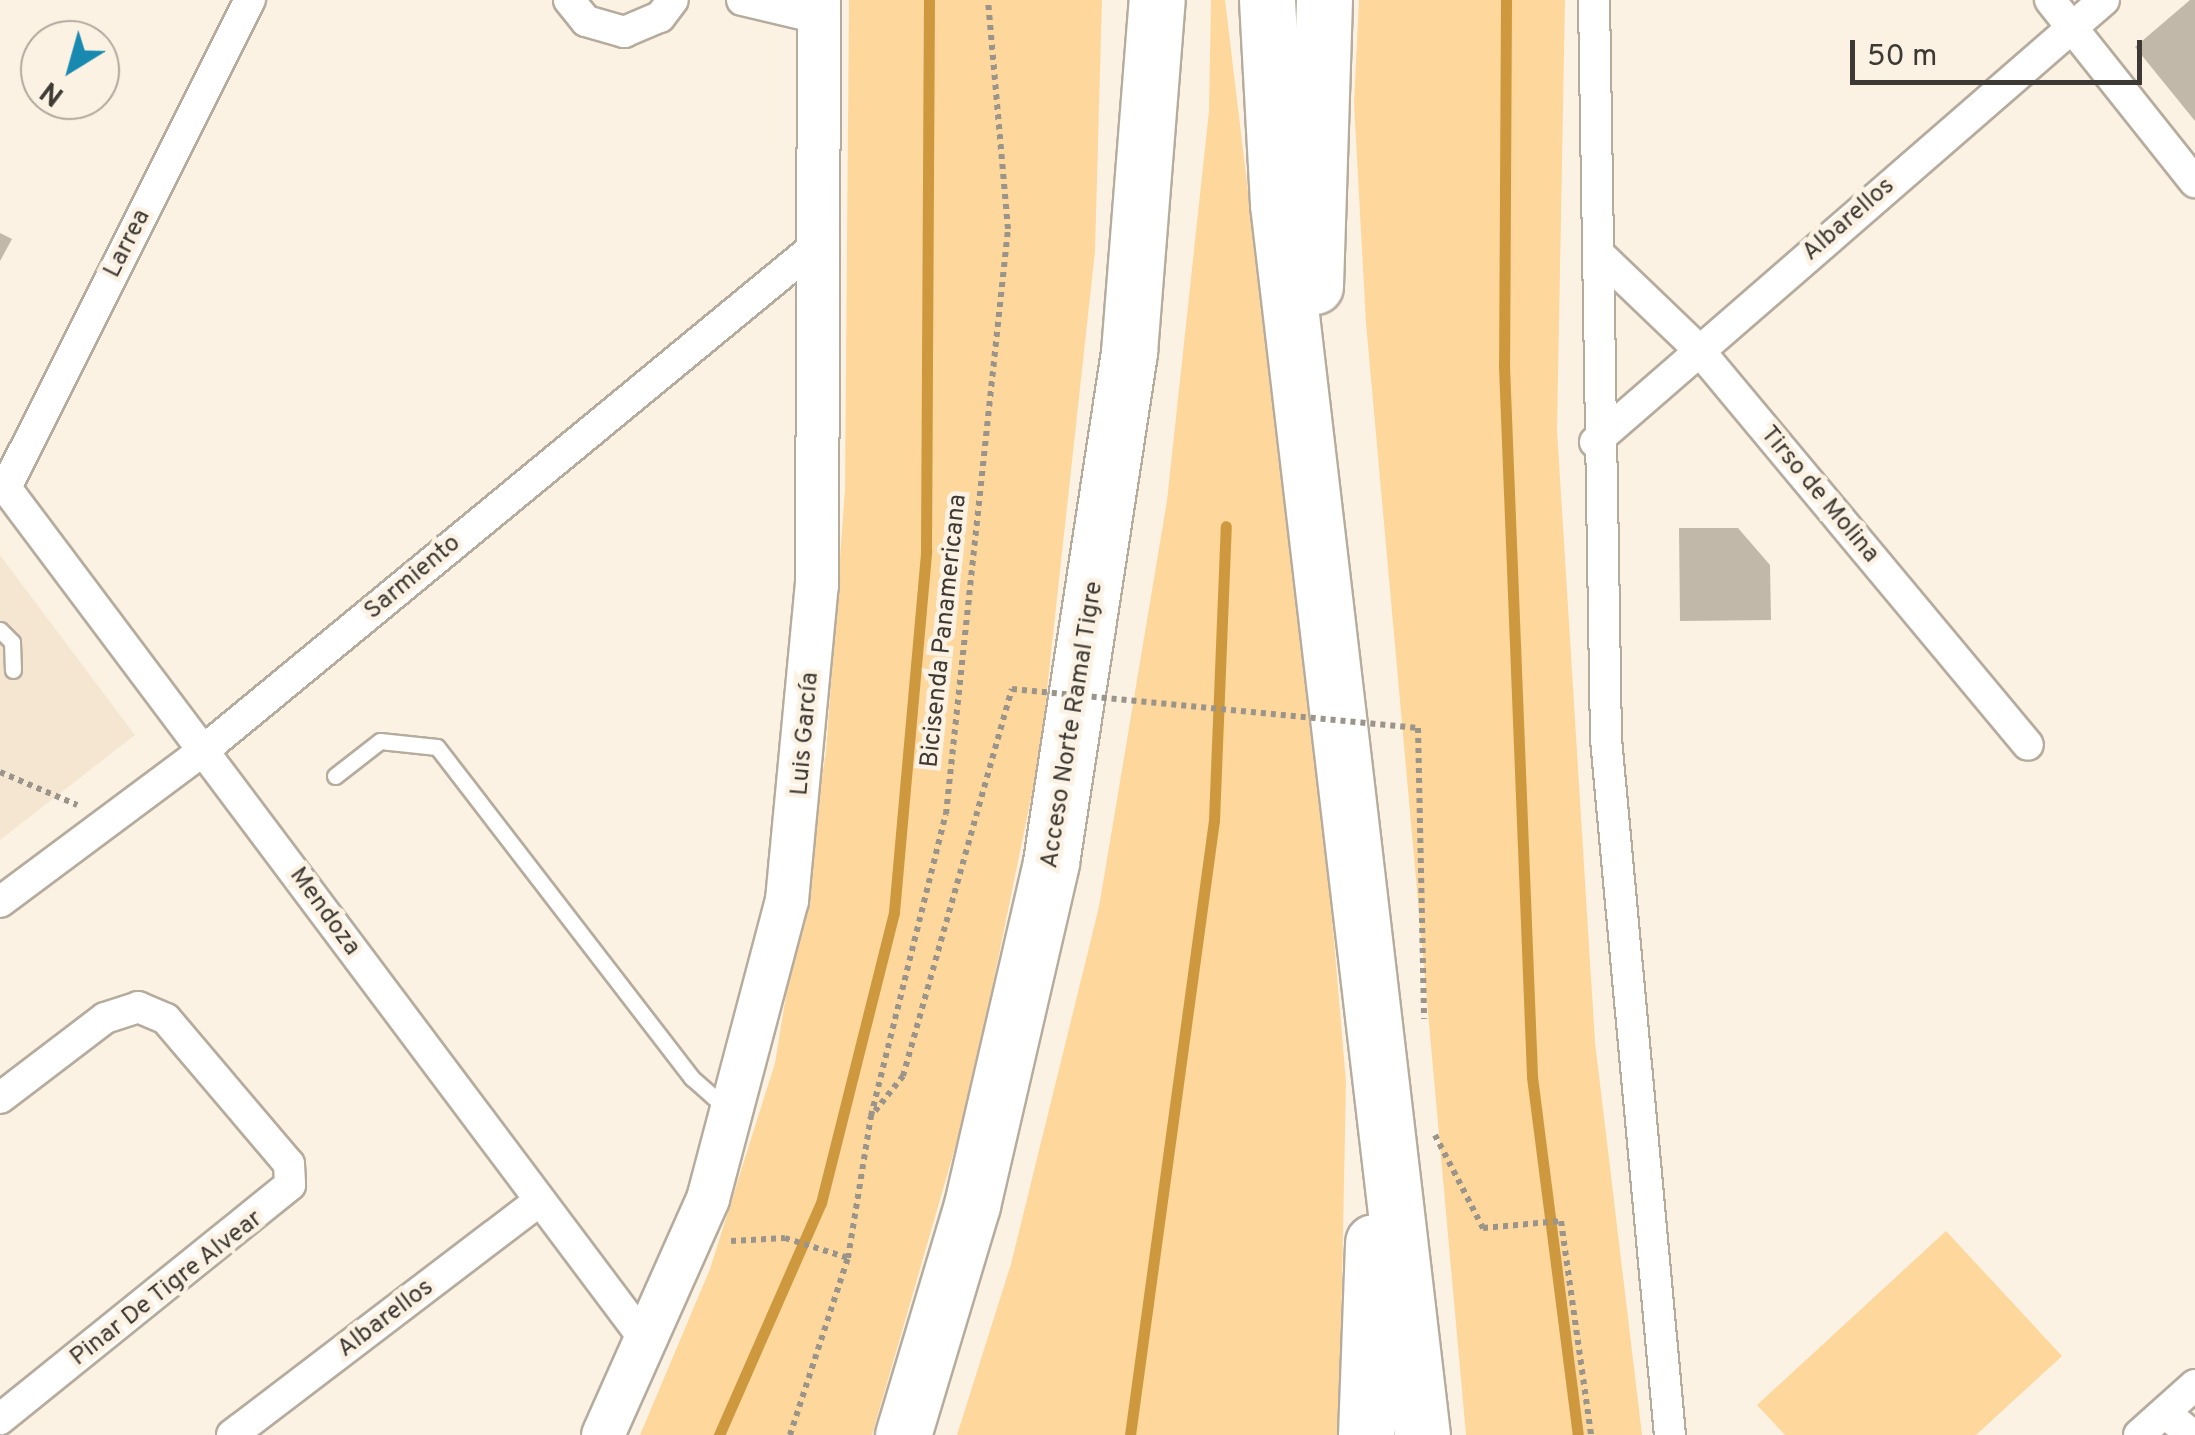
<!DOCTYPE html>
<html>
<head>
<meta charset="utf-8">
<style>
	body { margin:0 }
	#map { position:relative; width:2195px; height:1435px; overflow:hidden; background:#fcf2e3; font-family:Overpass,sans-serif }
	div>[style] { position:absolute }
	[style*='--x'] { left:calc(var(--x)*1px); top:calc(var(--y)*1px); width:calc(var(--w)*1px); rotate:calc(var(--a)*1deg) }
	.built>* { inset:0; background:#f5e6d1 }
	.green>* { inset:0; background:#fed79d }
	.stream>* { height:11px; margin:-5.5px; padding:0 5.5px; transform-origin:5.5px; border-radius:5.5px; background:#ce983e }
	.building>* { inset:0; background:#c2b8aa }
	.path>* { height:6px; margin-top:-3px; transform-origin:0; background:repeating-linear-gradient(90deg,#9b948a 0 5px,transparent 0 10px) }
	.roads { filter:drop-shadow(2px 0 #b6ac9e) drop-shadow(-2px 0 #b6ac9e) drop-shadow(0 2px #b6ac9e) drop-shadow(0 -2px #b6ac9e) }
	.lane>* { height:15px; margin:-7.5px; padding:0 7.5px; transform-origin:7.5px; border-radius:7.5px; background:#fff }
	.street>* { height:30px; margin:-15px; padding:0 15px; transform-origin:15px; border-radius:15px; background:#fff }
	.secondary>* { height:42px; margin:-21px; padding:0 21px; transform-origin:21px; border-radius:21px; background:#fff }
	.highway>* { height:55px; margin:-27.5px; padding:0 27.5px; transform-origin:27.5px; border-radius:27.5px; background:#fff }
	.path-bridge>* { height:6px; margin-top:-3px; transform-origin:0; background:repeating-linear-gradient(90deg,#9b948a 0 5px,transparent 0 10px) }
	span { translate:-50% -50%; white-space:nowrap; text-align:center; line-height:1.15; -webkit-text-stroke:9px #fcf2e3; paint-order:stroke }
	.street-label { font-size:25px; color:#3d3934 }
	.north { position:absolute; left:20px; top:20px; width:100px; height:100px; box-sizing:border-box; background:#fcf2e3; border:2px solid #b0a89d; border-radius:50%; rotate:217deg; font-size:28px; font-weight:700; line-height:40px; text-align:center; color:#3d3934 }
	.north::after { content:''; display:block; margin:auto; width:35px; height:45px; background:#1889af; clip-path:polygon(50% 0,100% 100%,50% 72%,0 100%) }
	.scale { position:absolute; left:1850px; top:40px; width:292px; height:45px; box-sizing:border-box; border:5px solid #3d3934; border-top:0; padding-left:12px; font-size:30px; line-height:35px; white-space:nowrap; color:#3d3934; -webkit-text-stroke:8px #fcf2e3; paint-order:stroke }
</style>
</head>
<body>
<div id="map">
	<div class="built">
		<i style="clip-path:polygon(0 555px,135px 735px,0 840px)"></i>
	</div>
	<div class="green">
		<i style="clip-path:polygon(849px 0,1102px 0,1095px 251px,1040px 754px,970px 1096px,872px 1435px,640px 1435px,710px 1269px,775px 1063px,826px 752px,845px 489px)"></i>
		<i style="clip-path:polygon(1211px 0,1225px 0,1324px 823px,1346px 1082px,1339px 1435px,957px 1435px,1011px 1264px,1099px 907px,1167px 501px,1209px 111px)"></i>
		<i style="clip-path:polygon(1359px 0,1565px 0,1557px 430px,1595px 1042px,1642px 1435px,1466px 1435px,1366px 323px,1354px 103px)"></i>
		<i style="clip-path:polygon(1946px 1231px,2062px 1356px,1976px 1435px,1785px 1435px,1757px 1405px)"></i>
	</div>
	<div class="stream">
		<i style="--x:1506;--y:0;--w:366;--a:90.3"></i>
		<i style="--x:1504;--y:366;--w:712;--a:87.74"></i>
		<i style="--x:1532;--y:1077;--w:361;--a:82.7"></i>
		<i style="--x:719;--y:1435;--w:253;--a:-66.3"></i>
		<i style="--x:821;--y:1203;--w:300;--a:-75.9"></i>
		<i style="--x:894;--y:912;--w:363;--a:-84.9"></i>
		<i style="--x:926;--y:550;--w:550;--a:-89.69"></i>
		<i style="--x:1130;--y:1435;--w:621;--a:-82.22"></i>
		<i style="--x:1214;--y:820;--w:294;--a:-87.7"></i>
	</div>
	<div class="building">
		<i style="clip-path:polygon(2190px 0,2195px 0,2195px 121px,2135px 47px)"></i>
		<i style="clip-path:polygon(0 233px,12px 239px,0 261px)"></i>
		<i style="clip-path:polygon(1679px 528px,1738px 528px,1770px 565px,1771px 620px,1680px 621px)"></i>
	</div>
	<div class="path">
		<i style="--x:1418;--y:728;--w:291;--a:88.8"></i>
		<i style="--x:0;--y:772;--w:84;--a:23.2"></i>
		<i style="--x:875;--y:1111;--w:45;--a:-51.3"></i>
		<i style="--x:903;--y:1076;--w:402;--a:-74.3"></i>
		<i style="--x:1435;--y:1135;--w:105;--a:62.7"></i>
		<i style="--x:1483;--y:1228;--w:78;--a:-5.1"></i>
		<i style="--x:1561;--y:1221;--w:216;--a:82"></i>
		<i style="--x:731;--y:1241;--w:54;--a:-3.2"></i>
		<i style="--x:785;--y:1238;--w:66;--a:17.6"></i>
		<i style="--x:790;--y:1435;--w:186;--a:-71.9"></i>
		<i style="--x:848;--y:1258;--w:144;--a:-80.8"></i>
		<i style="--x:871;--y:1116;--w:311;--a:-76.1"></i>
		<i style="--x:946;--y:814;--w:588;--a:-83.95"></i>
		<i style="--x:1008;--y:229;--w:230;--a:-95"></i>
	</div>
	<div class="roads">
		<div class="lane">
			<i style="--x:0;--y:630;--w:17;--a:45"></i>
			<i style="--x:12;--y:642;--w:28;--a:88"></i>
			<i style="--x:335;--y:776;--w:57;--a:-37.9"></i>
			<i style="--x:380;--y:741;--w:57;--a:6"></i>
			<i style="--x:437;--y:747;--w:418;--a:52.4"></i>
			<i style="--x:692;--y:1078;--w:47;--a:41.5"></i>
		</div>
		<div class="street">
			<i style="--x:569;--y:0;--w:27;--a:51"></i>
			<i style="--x:586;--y:21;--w:40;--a:16"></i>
			<i style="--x:624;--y:32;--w:39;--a:-23"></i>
			<i style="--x:660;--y:17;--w:21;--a:-53"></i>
			<i style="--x:742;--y:0;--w:79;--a:13.2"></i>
			<i style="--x:1594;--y:0;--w:739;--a:89.07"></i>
			<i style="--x:1606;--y:739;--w:699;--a:84.75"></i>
			<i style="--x:2050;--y:0;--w:233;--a:51.5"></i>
			<i style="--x:1600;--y:255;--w:136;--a:43.8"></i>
			<i style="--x:1698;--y:349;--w:515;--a:50.19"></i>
			<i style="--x:1595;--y:442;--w:674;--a:-40.97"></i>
			<i style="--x:0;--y:480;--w:1080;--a:53.13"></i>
			<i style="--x:6;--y:487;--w:545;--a:-63.39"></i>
			<i style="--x:0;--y:902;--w:254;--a:-36.7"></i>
			<i style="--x:204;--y:750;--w:796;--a:-39.49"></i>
			<i style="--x:0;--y:1098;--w:132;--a:-37.3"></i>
			<i style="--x:105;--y:1018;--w:35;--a:-18"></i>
			<i style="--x:138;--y:1007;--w:30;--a:23"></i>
			<i style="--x:166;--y:1019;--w:190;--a:49.7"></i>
			<i style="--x:289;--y:1164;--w:21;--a:87"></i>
			<i style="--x:290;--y:1185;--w:373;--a:141.1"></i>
			<i style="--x:2165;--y:1413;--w:35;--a:39"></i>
			<i style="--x:232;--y:1435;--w:385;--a:-37.3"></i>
			<i style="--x:2139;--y:1435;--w:75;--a:-41.8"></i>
		</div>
		<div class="secondary">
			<i style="--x:603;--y:1435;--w:258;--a:-66"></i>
			<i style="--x:708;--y:1199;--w:309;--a:-75.2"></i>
			<i style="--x:787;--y:900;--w:316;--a:-84.6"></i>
			<i style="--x:817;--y:585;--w:585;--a:-89.8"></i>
		</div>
		<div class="highway">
			<i style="--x:1267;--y:0;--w:204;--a:86.9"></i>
			<i style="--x:1278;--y:204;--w:1239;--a:83.33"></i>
			<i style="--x:1315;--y:286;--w:286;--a:-88.2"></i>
			<i style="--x:903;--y:1435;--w:240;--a:-73.3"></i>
			<i style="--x:972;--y:1205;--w:352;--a:-77"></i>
			<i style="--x:1051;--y:862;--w:516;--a:-81.3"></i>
			<i style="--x:1129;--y:352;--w:353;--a:-85.5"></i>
			<i style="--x:1366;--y:1435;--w:193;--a:-87.9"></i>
		</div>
	</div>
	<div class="path-bridge">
		<i style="--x:1012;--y:689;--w:408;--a:5.5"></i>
	</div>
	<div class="street-label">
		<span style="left:1849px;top:220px;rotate:-41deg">Albarellos</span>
		<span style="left:128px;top:244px;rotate:-63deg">Larrea</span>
		<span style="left:1819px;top:495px;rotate:50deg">Tirso de Molina</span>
		<span style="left:413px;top:578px;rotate:-40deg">Sarmiento</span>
		<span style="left:945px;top:631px;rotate:-84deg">Bicisenda Panamericana</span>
		<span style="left:1073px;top:725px;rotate:-81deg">Acceso Norte Ramal Tigre</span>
		<span style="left:806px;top:734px;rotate:-85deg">Luis García</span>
		<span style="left:324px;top:912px;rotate:54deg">Mendoza</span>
		<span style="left:167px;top:1289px;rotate:-38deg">Pinar De Tigre Alvear</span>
		<span style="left:386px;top:1319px;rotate:-37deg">Albarellos</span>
	</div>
	<div class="north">N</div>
	<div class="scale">50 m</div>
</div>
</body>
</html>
